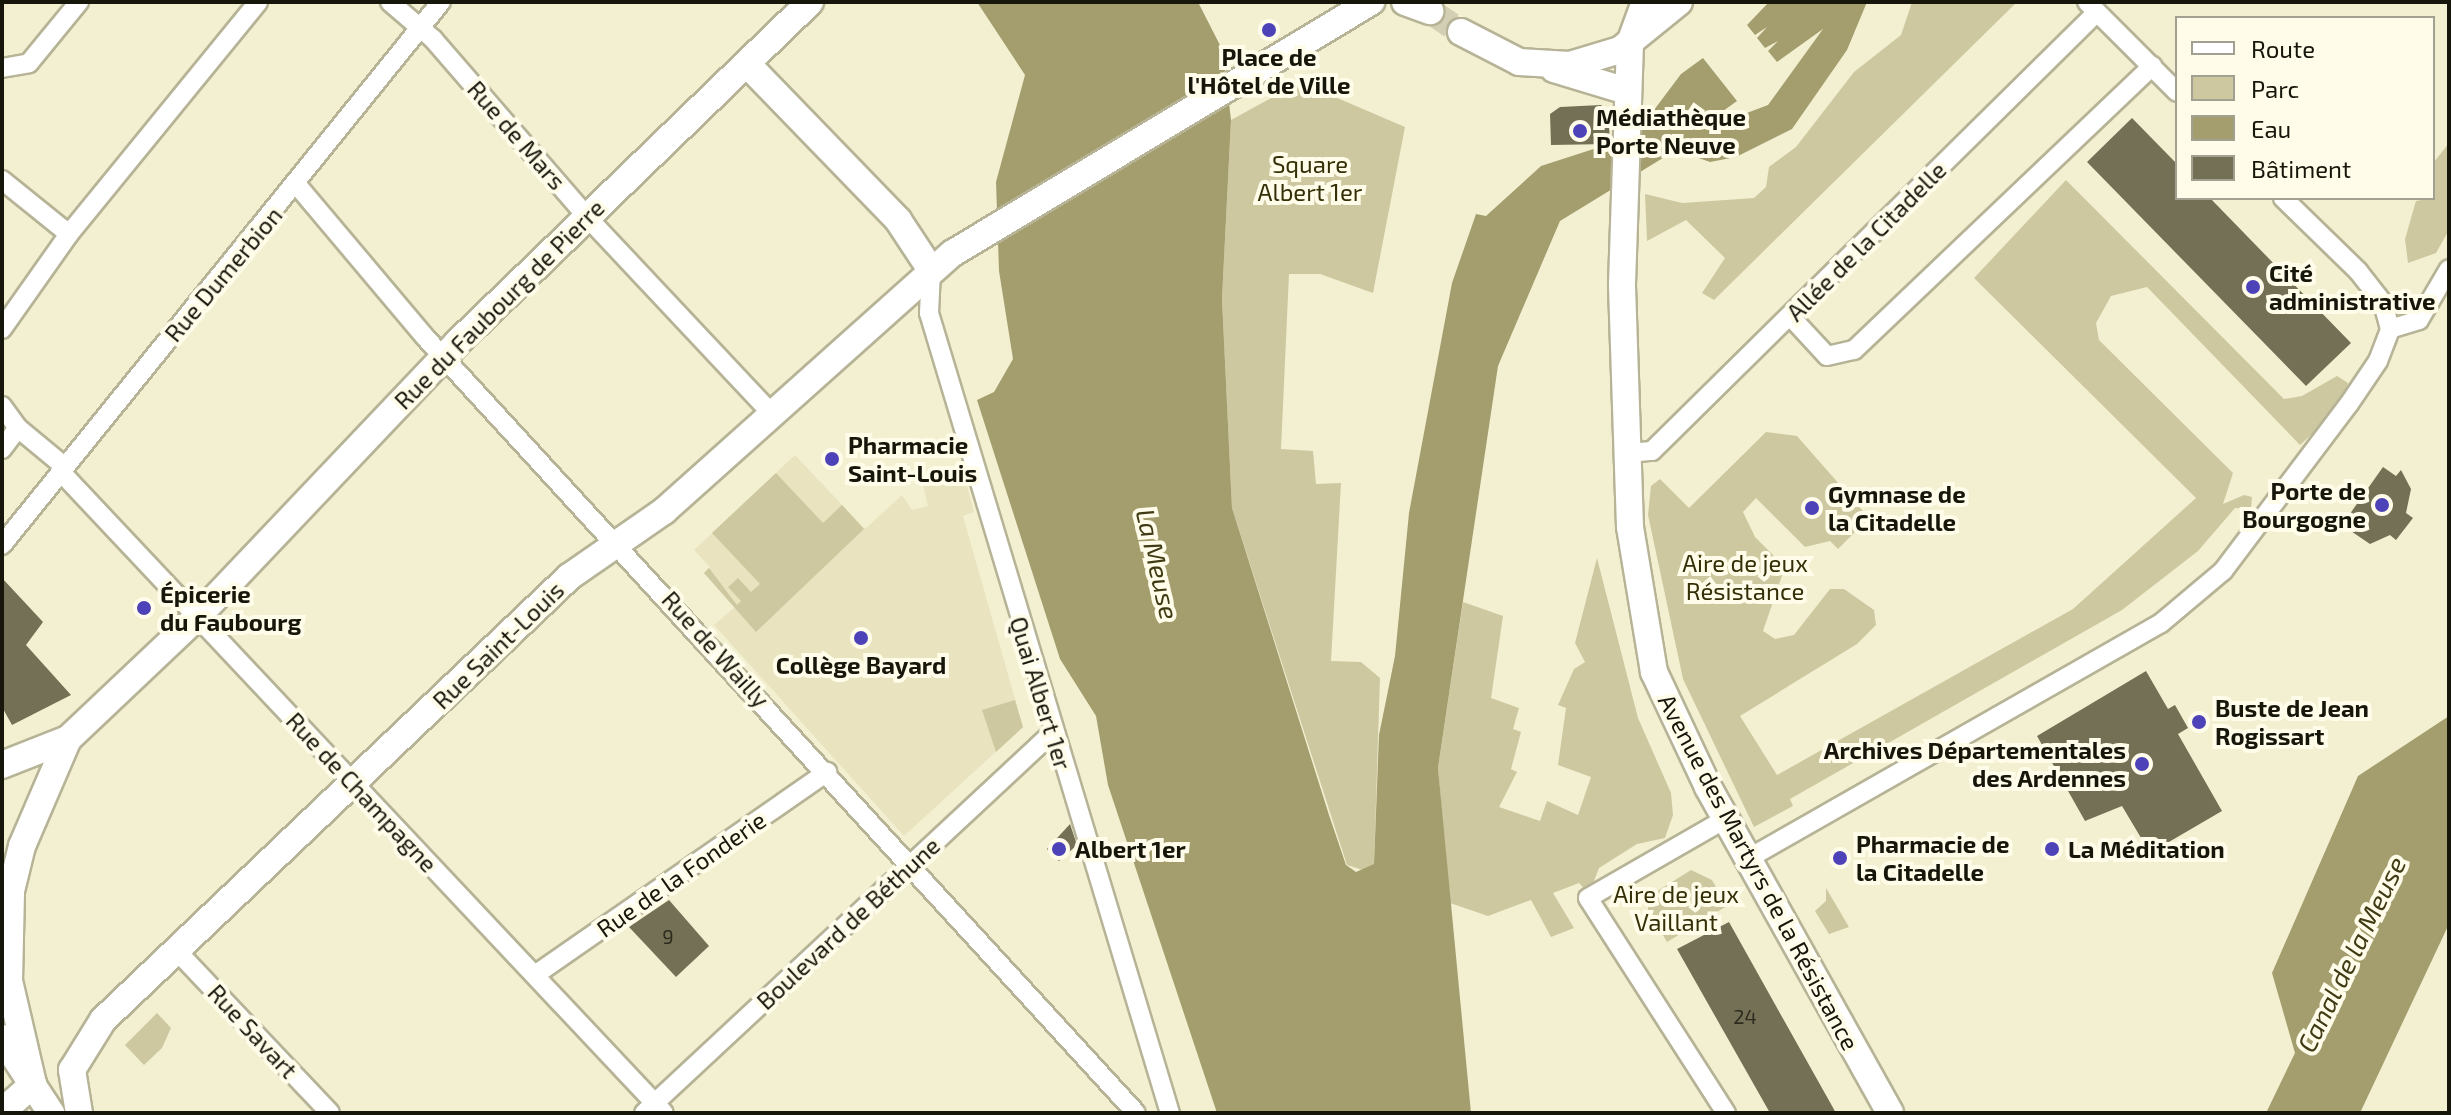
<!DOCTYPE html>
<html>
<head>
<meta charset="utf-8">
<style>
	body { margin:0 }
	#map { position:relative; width:2451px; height:1115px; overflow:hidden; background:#f3f0d2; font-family:"Exo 2",sans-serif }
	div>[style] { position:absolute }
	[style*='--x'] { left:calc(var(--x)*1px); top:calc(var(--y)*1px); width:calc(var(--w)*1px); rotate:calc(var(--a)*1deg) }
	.built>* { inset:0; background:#e9e4bf }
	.green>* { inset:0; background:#cdc8a0 }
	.water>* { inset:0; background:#a49e6f }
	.building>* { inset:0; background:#747055 }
	.secondary-tunnel>* { height:26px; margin-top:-13px; transform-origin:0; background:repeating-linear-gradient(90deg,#d2cfb4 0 26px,transparent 0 39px) }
	.roads { filter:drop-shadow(2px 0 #b6b396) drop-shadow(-2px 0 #b6b396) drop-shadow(0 2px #b6b396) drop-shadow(0 -2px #b6b396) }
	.street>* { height:18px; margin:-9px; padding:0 9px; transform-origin:9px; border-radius:9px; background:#fff }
	.secondary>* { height:26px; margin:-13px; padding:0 13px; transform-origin:13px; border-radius:13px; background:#fff }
	.dots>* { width:22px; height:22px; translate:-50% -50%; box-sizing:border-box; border:4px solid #fffcea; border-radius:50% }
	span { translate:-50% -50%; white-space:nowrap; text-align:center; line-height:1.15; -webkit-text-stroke:8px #fffcea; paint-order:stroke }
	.number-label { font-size:20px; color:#2e2c1e }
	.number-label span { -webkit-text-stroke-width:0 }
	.poi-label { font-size:24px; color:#17160b; font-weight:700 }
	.left { translate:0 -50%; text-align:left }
	.right { translate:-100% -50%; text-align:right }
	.street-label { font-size:24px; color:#17160b }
	.park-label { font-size:24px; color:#342f06 }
	.water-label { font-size:26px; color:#403b14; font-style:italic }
	.frame { position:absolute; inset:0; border:4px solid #17160b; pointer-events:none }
	.legend { position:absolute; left:2175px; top:16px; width:260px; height:184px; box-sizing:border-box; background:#fffcea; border:2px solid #a2a091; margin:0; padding:10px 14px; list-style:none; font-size:24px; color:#17160b }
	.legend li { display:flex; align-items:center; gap:16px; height:40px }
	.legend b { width:40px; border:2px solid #a2a091 }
</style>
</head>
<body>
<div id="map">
	<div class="built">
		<i style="clip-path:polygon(795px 455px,865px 529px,902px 495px,912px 510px,928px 506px,923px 486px,963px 471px,974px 512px,963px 516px,1023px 727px,904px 836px,714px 625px,735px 607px,704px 573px,710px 567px,694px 550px)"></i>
	</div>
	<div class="green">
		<i style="clip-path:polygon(1912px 2px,2017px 2px,1714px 300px,1702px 293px,1725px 258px,1686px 220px,1647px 241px,1645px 194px,1682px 203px,1754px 198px,1766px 187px,1769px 167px,1796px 147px,1854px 72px,1901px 35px)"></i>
		<i style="clip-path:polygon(1300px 82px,1405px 127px,1373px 293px,1320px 274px,1289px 274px,1281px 449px,1313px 451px,1316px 484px,1341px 483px,1331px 661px,1361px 662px,1380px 678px,1374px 864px,1366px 871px,1347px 865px,1232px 508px,1222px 299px,1231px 120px)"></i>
		<i style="clip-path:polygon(2449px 143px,2449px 230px,2436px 253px,2408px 263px,2405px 239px,2416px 201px,2433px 198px,2434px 162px)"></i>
		<i style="clip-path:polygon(2066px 180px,2284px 399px,2302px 396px,2337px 376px,2348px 383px,2341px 407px,2300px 445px,2147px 287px,2111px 296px,2096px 323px,2099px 340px,2233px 473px,2223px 504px,2244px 495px,2252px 497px,2251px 509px,2235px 508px,2198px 551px,2122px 610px,1790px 799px,1793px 806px,1754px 827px,1683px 679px,1648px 515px,1651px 486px,1660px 479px,1689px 508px,1766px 432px,1797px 436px,1869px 518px,1838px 549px,1830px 541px,1805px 547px,1756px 498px,1743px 512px,1755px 537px,1785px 567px,1763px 631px,1775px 639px,1794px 635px,1830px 589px,1844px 589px,1874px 610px,1876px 625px,1857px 644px,1740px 716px,1777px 775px,2073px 609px,2196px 498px,1974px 278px)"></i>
		<i style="clip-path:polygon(776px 473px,823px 523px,842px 505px,864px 529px,756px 632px,704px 573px,709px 568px,737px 605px,741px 601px,728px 587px,738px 578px,751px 592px,760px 584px,712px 533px)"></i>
		<i style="clip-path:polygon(1597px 558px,1638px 718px,1671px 793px,1673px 815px,1665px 838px,1637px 844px,1599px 868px,1589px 894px,1579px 883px,1553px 893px,1574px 928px,1551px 937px,1531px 900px,1488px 916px,1450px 903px,1438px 768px,1463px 602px,1503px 616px,1491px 698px,1519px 708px,1513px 729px,1521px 732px,1511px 769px,1517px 772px,1499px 807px,1540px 821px,1547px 801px,1578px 815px,1591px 777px,1558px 765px,1566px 708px,1558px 705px,1574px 669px,1585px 662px,1575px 643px)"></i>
		<i style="clip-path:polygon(1015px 700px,1023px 727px,996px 752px,982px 710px)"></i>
		<i style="clip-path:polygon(1691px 870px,1712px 880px,1727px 906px,1667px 942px,1648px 910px,1648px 897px)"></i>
		<i style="clip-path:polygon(1826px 888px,1849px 927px,1829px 934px,1815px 911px,1826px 901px)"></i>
		<i style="clip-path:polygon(157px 1013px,171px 1028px,162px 1048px,144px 1065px,125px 1045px)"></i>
	</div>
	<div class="water">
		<i style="clip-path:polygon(977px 2px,1198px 2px,1223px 51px,1231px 120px,1222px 299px,1232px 508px,1329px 815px,1346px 865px,1356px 872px,1374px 864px,1379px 735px,1395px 656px,1409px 513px,1452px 283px,1476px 214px,1486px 216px,1541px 166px,1609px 144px,1654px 110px,1681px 74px,1703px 58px,1737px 101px,1719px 114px,1723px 122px,1768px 105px,1823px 29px,1777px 62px,1768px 51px,1778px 41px,1765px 48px,1757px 38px,1767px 27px,1755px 35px,1747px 25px,1769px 2px,1867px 2px,1847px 50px,1792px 129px,1736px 157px,1710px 162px,1676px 150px,1560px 221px,1498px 366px,1438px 768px,1471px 1113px,1217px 1113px,1108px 785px,1096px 716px,1060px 659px,977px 400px,994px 392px,1013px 359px,999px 271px,996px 182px,1025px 75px)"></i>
		<i style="clip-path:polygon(2449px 716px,2449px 924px,2360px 1113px,2266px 1113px,2295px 1053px,2272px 973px,2358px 776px)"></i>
	</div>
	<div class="building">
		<i style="clip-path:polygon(1601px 105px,1610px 112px,1609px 144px,1551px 145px,1550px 114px,1560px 107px)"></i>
		<i style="clip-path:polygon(2132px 118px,2177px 164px,2177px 198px,2210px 198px,2351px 343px,2306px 386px,2087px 162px)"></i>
		<i style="clip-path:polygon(2383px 467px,2396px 476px,2401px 470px,2411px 489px,2406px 513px,2413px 518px,2396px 540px,2390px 535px,2370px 544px,2342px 525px)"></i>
		<i style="clip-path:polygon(2px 578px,43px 622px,26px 645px,71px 695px,12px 725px,2px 707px)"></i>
		<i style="clip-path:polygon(2146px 671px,2168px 709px,2175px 705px,2188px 728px,2178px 734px,2222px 811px,2150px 853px,2122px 806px,2085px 821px,2037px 736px)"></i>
		<i style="clip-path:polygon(1070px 824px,1077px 845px,1059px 861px,1047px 849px)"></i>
		<i style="clip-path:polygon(669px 900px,709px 946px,676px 977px,629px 927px)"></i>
		<i style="clip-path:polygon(1729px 922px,1781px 1015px,1836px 1113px,1770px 1113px,1677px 949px)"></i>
	</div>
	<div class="secondary-tunnel">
		<i style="--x:1430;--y:11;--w:37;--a:34"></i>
	</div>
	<div class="roads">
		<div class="street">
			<i style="--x:390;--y:2;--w:57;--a:40.7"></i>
			<i style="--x:433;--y:39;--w:235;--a:49.1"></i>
			<i style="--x:587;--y:217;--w:269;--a:46.8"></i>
			<i style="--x:2087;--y:2;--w:127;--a:45"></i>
			<i style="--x:2;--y:68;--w:27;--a:-10"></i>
			<i style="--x:29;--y:63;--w:79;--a:-50.7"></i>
			<i style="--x:2;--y:180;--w:86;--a:38.9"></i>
			<i style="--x:69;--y:234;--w:299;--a:-50.8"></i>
			<i style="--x:297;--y:185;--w:199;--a:49.9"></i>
			<i style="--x:425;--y:337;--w:1052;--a:47.5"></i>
			<i style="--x:2283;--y:198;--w:105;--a:44.2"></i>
			<i style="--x:2358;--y:271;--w:41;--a:52"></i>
			<i style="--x:2383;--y:303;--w:27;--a:75"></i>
			<i style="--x:931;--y:272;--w:41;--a:92.8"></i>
			<i style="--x:929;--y:313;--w:836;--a:73.24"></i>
			<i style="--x:1790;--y:316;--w:54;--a:47.2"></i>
			<i style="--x:1827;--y:356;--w:28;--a:-13"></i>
			<i style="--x:1854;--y:350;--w:412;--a:-43.6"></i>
			<i style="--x:2;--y:329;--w:116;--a:-54.8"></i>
			<i style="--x:2;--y:406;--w:27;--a:54"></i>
			<i style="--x:2;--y:449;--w:26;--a:-53"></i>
			<i style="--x:18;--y:428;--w:60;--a:39.6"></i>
			<i style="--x:1628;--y:453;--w:24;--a:-5"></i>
			<i style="--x:1652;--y:451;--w:625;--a:-44.61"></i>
			<i style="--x:60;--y:471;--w:881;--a:46.75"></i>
			<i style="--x:2;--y:545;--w:698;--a:-51.05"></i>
			<i style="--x:1749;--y:858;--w:474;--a:-29.7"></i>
			<i style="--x:2161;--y:623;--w:81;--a:-40"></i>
			<i style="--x:2223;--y:571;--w:209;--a:-53"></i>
			<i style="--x:2349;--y:404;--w:52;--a:-56"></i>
			<i style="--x:2378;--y:361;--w:34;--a:-69"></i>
			<i style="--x:2390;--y:329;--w:30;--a:-17"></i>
			<i style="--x:2419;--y:320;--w:59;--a:-59.5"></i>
			<i style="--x:176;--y:950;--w:224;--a:46.6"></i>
			<i style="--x:535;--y:975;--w:356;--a:-34.8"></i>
			<i style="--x:644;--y:1113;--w:558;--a:-42.96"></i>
			<i style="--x:1726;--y:1113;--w:255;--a:-122.7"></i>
			<i style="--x:1588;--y:898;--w:160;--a:-29.9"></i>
		</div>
		<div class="secondary">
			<i style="--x:1405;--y:2;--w:27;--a:20"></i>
			<i style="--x:1645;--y:2;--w:44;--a:110.1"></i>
			<i style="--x:1630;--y:43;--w:243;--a:91.9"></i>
			<i style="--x:1622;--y:286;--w:241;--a:88.1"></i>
			<i style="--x:1630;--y:527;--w:147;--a:80.6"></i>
			<i style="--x:1654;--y:672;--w:127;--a:64.8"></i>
			<i style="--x:1708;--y:787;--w:373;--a:60.8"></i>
			<i style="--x:1461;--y:32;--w:65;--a:27.3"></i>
			<i style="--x:1519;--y:62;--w:51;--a:3.4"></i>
			<i style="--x:1570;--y:65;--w:52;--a:-16.7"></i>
			<i style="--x:1620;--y:50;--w:76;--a:-39.1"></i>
			<i style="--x:748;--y:65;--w:216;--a:45.9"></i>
			<i style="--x:898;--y:220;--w:60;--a:56.6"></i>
			<i style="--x:1554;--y:69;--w:76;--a:16.8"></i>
			<i style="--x:2;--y:765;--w:71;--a:-21.5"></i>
			<i style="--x:2;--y:1038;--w:90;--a:56.8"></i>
			<i style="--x:33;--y:1084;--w:106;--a:-103.1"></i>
			<i style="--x:9;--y:981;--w:90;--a:-88.7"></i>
			<i style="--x:11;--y:891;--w:46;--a:-76.3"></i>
			<i style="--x:22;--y:846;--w:116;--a:-66.7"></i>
			<i style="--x:68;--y:739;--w:179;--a:-43.4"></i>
			<i style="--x:198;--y:616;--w:376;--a:-46.5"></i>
			<i style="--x:457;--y:343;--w:491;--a:-44"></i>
			<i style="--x:2;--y:1112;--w:42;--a:-42.1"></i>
			<i style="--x:79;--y:1113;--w:44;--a:-99.2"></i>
			<i style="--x:72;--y:1070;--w:59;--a:-58.2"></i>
			<i style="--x:103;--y:1020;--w:643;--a:-43.55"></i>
			<i style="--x:569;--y:577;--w:116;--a:-34.8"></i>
			<i style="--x:664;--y:511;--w:387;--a:-41.8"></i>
			<i style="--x:953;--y:253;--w:488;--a:-31"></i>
		</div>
	</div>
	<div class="dots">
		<i style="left:1269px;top:30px;background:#4e42b9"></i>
		<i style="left:1580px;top:131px;background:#4e42b9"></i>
		<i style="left:2253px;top:287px;background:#4e42b9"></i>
		<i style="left:832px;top:459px;background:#4e42b9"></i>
		<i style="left:2382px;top:505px;background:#4e42b9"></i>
		<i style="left:1812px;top:508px;background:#4e42b9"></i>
		<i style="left:144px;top:608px;background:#4e42b9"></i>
		<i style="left:861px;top:638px;background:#4e42b9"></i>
		<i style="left:2199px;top:722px;background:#4e42b9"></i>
		<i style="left:2142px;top:764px;background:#4e42b9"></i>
		<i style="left:1059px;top:849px;background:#4e42b9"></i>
		<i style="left:2052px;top:849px;background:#4e42b9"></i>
		<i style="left:1840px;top:858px;background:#4e42b9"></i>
	</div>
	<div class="number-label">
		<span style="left:668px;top:936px">9</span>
		<span style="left:1745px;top:1016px">24</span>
	</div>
	<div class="poi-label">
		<span style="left:1269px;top:71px">Place de<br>l'Hôtel de Ville</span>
		<span class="left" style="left:1596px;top:131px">Médiathèque<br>Porte Neuve</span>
		<span class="left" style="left:2269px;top:287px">Cité<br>administrative</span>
		<span class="left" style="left:848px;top:459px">Pharmacie<br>Saint-Louis</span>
		<span class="right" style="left:2366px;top:505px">Porte de<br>Bourgogne</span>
		<span class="left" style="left:1828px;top:508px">Gymnase de<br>la Citadelle</span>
		<span class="left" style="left:160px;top:608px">Épicerie<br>du Faubourg</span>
		<span style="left:861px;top:665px">Collège Bayard</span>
		<span class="left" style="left:2215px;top:722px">Buste de Jean<br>Rogissart</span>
		<span class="right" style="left:2126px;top:764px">Archives Départementales<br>des Ardennes</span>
		<span class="left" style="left:1856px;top:858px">Pharmacie de<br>la Citadelle</span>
		<span class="left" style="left:1075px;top:849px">Albert 1er</span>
		<span class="left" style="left:2068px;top:849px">La Méditation</span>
	</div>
	<div class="street-label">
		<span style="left:517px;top:135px;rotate:49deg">Rue de Mars</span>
		<span style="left:1866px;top:241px;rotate:-45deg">Allée de la Citadelle</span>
		<span style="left:223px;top:274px;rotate:-50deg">Rue Dumerbion</span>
		<span style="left:499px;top:304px;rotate:-45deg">Rue du Faubourg de Pierre</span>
		<span style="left:498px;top:645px;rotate:-44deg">Rue Saint-Louis</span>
		<span style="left:716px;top:649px;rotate:48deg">Rue de Wailly</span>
		<span style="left:1041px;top:693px;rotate:73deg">Quai Albert 1er</span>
		<span style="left:362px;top:792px;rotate:47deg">Rue de Champagne</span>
		<span style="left:1759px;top:872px;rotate:62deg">Avenue des Martyrs de la Résistance</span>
		<span style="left:681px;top:874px;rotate:-35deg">Rue de la Fonderie</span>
		<span style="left:848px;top:923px;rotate:-43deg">Boulevard de Béthune</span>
		<span style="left:253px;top:1031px;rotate:47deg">Rue Savart</span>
	</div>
	<div class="park-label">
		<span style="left:1310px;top:178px">Square<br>Albert 1er</span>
		<span style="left:1745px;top:577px">Aire de jeux<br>Résistance</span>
		<span style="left:1676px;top:908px">Aire de jeux<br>Vaillant</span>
	</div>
	<div class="water-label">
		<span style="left:1158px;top:564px;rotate:77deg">La Meuse</span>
		<span style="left:2351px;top:954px;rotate:-64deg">Canal de la Meuse</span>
	</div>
	<div class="frame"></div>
	<ul class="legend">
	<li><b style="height:10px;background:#fff"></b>Route</li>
	<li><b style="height:22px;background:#cdc8a0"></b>Parc</li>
	<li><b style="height:22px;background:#a49e6f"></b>Eau</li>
	<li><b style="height:22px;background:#747055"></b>Bâtiment</li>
	</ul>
</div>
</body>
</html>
